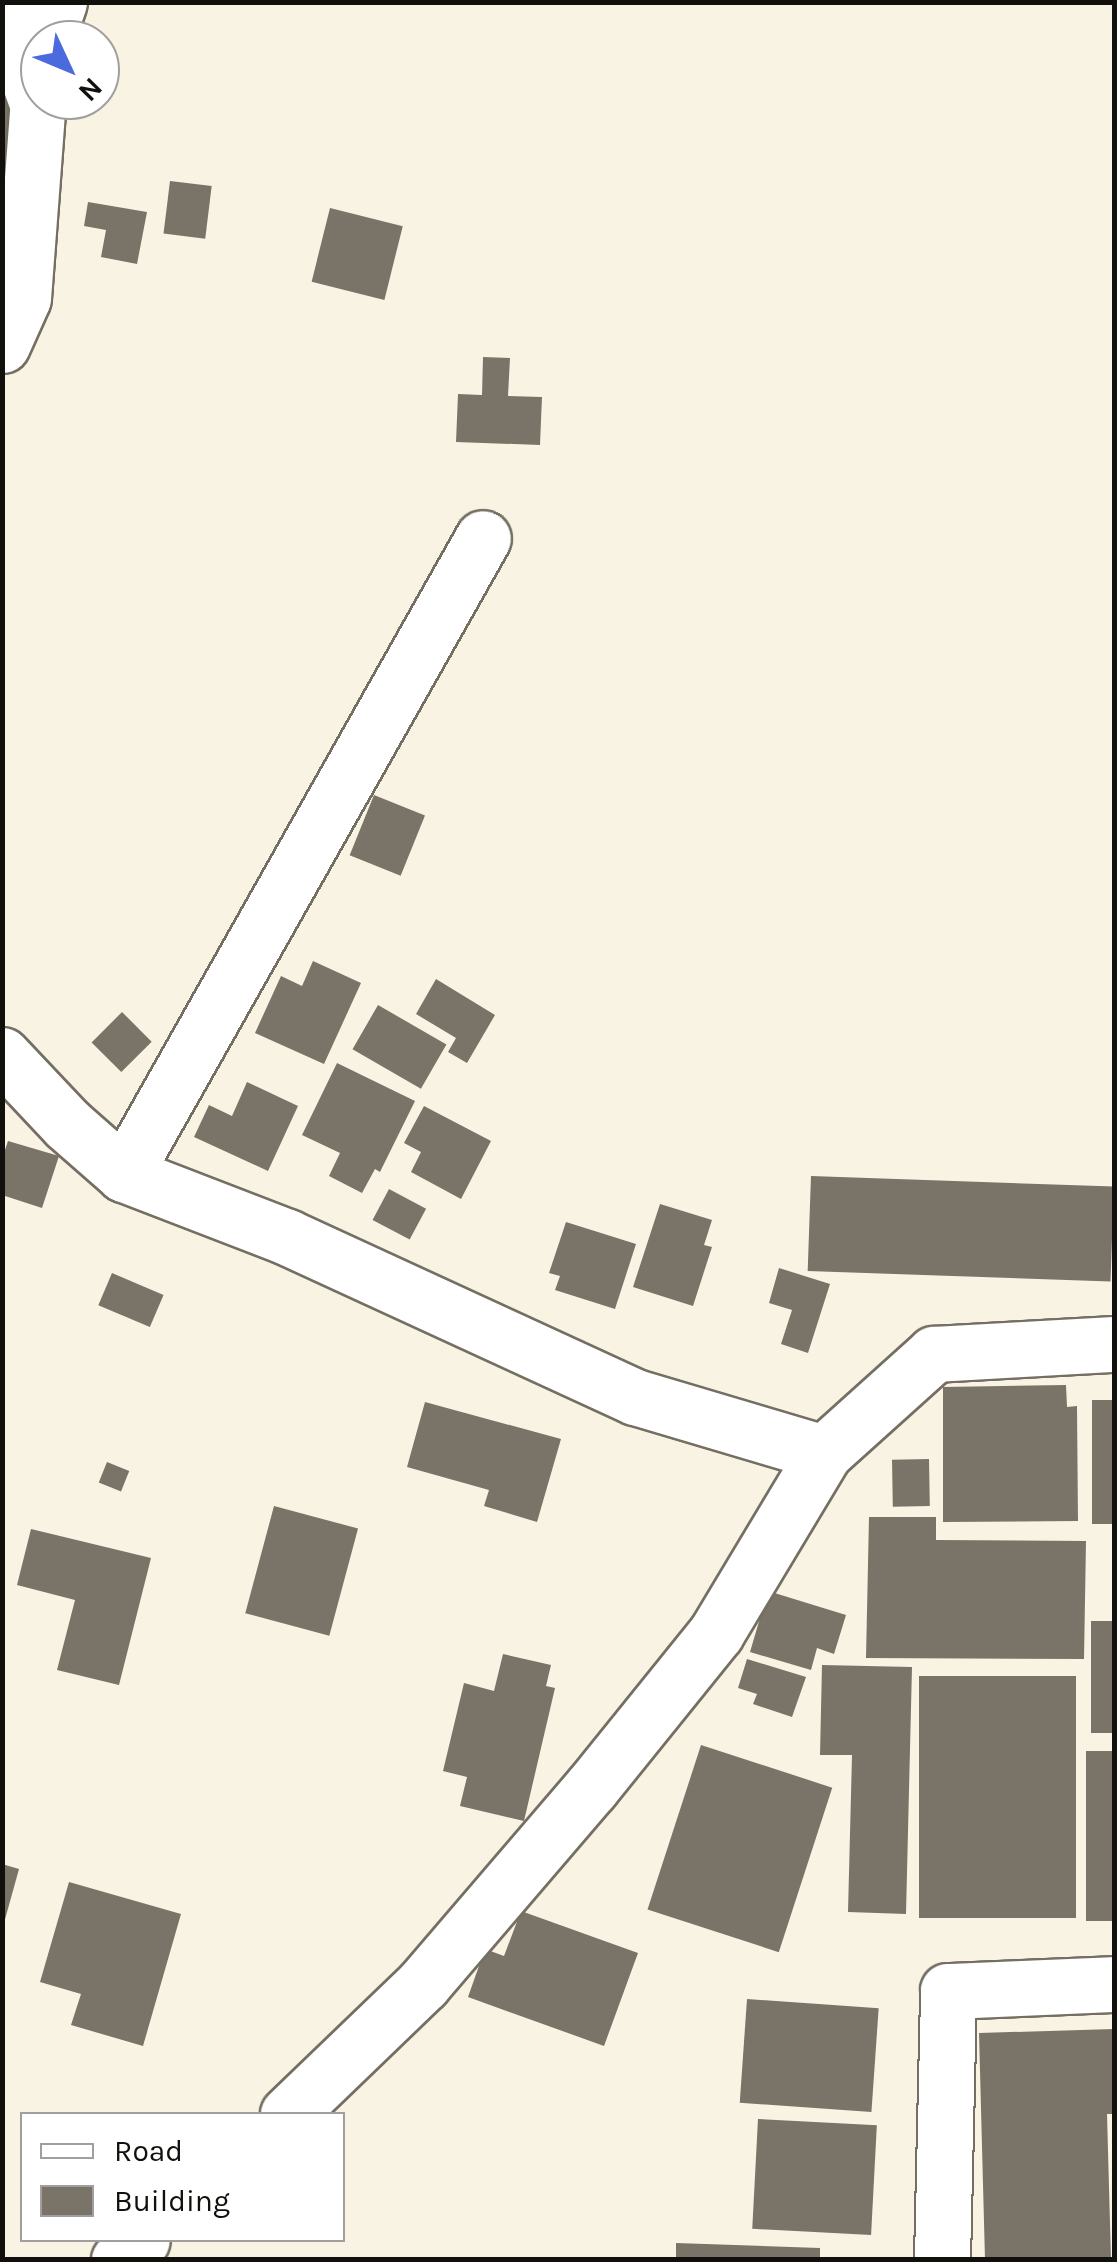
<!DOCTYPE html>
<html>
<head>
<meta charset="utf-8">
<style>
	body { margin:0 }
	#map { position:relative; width:1117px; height:2262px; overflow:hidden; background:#f9f3e4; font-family:Karla,sans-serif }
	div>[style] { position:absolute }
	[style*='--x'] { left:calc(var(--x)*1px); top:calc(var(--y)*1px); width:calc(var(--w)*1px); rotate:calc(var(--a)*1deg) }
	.building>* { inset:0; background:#797467; transform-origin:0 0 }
	.roads { filter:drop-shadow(2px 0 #746f62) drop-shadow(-2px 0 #746f62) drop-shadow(0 2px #746f62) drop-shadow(0 -2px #746f62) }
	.minor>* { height:55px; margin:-27.5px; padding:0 27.5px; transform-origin:27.5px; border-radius:27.5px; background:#fff }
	span { translate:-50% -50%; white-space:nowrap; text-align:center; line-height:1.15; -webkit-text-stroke:10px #fff; paint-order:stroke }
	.frame { position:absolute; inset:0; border:5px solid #12100c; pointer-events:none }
	.legend { position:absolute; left:20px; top:2112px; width:325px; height:130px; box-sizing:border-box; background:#fff; border:2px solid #a09f9e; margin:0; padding:12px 18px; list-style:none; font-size:30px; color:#12100c }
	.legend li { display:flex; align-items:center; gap:20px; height:50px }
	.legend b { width:50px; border:2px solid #a09f9e }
	.north { position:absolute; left:20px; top:20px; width:100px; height:100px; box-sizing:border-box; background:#fff; border:2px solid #a09f9e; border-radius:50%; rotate:134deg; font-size:28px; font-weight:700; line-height:40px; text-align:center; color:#12100c }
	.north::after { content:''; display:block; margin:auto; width:35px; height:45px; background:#4b6ade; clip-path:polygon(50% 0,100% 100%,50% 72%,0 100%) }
</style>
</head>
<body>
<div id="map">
	<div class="building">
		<i style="left:2px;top:93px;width:8px;height:75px"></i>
		<i style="left:170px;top:181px;width:42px;height:53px;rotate:7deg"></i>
		<i style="clip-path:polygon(88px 202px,147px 212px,137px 264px,101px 257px,106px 230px,84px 226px)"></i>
		<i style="left:330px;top:208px;width:75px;height:76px;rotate:14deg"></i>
		<i style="clip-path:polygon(483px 357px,510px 358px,508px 396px,542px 397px,540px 445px,456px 442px,458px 394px,482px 395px)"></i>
		<i style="left:374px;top:795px;width:55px;height:65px;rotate:22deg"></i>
		<i style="clip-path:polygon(313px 961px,361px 983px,324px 1064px,255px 1033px,281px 976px,302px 986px)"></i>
		<i style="clip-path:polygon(436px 979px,495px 1015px,467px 1063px,448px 1052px,456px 1038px,416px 1014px)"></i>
		<i style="left:378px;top:1005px;width:79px;height:51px;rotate:30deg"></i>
		<i style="left:122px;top:1012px;width:42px;height:43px;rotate:45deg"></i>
		<i style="clip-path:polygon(337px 1063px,415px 1101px,380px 1172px,375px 1169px,362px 1193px,329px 1176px,340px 1153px,302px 1135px)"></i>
		<i style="clip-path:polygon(247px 1082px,298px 1106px,268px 1171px,194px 1137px,209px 1105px,232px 1116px)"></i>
		<i style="clip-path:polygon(424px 1106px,491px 1141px,461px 1199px,411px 1172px,421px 1152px,404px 1143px)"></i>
		<i style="clip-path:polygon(8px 1141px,59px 1156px,42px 1208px,2px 1195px,2px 1159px)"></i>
		<i style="left:811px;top:1176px;width:303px;height:95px;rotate:2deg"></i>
		<i style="left:389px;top:1189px;width:42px;height:35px;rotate:28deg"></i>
		<i style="clip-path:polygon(660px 1204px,712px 1220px,704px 1245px,712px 1247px,693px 1306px,633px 1287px)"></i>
		<i style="clip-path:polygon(566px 1222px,636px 1244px,615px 1309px,555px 1290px,560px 1276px,549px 1273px)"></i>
		<i style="clip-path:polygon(779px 1268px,830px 1284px,808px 1353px,781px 1344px,792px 1310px,769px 1303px)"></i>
		<i style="left:112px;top:1273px;width:56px;height:35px;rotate:23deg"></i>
		<i style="clip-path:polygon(1066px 1385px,1067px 1407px,1077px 1406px,1078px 1521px,943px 1522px,943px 1387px)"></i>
		<i style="left:1092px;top:1400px;width:22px;height:124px"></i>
		<i style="clip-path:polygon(425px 1402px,561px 1439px,537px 1522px,484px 1506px,489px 1490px,407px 1467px)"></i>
		<i style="left:929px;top:1459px;width:47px;height:37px;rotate:89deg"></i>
		<i style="left:107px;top:1462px;width:24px;height:22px;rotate:22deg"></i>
		<i style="left:274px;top:1506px;width:87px;height:111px;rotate:15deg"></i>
		<i style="clip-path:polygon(869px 1517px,936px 1517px,936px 1540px,1086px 1541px,1084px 1659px,866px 1658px)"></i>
		<i style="clip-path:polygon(31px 1529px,151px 1558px,119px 1685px,57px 1670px,75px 1600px,17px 1585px)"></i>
		<i style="clip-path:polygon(768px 1591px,846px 1615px,834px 1654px,817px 1648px,811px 1670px,750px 1652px)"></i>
		<i style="left:1114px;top:1621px;width:112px;height:23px;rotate:90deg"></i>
		<i style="clip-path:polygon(503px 1654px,551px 1665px,546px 1686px,555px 1688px,524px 1821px,460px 1806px,467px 1777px,443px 1771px,464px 1683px,494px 1691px)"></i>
		<i style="clip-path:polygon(747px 1659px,806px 1677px,792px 1717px,753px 1704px,757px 1694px,738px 1688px)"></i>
		<i style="clip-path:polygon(822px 1665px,912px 1667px,906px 1914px,848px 1912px,852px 1755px,820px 1755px)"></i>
		<i style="left:1076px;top:1676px;width:242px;height:157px;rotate:90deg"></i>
		<i style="left:701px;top:1745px;width:138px;height:173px;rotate:18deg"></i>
		<i style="left:1114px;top:1751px;width:170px;height:28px;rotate:90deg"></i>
		<i style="clip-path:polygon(2px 1864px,19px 1869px,4px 1923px,2px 1923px)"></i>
		<i style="clip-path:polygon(69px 1882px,181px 1914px,143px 2046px,71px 2025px,81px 1994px,40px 1982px)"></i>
		<i style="clip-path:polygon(521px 1911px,638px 1953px,604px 2046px,468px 1997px,485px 1949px,504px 1956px)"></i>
		<i style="left:747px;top:1999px;width:132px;height:104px;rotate:4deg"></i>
		<i style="clip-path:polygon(1114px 2029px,1114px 2114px,1107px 2114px,1111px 2260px,985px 2260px,979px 2033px)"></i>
		<i style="left:758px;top:2119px;width:119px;height:110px;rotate:3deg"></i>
		<i style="clip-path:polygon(676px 2243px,820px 2248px,820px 2260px,676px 2260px)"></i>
	</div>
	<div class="roads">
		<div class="minor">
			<i style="--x:2;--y:7;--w:102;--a:70"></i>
			<i style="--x:46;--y:40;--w:40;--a:-71.1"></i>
			<i style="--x:2;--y:345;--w:51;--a:-65.9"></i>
			<i style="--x:23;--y:298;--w:227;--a:-85.7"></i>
			<i style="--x:2;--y:1055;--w:95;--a:46.7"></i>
			<i style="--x:67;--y:1124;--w:76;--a:41.3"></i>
			<i style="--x:124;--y:1174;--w:175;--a:21.1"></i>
			<i style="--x:287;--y:1237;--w:383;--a:24.7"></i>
			<i style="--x:635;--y:1397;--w:197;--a:16.5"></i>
			<i style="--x:124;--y:1174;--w:730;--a:-60.56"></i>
			<i style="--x:288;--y:2114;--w:187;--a:-43.9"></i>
			<i style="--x:423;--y:1984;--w:258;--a:-49.4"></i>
			<i style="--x:591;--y:1788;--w:199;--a:-51.1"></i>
			<i style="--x:716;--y:1633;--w:210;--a:-59"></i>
			<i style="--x:824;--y:1453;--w:148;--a:-42"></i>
			<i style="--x:934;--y:1354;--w:180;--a:-3.2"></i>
			<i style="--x:119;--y:2260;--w:30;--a:-41"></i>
			<i style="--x:942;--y:2260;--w:269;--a:-88.7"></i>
			<i style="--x:948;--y:1991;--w:166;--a:-2.4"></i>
		</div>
	</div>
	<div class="frame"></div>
	<ul class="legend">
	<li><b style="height:12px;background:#fff"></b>Road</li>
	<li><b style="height:28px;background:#797467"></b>Building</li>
	</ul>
	<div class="north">N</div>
</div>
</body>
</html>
